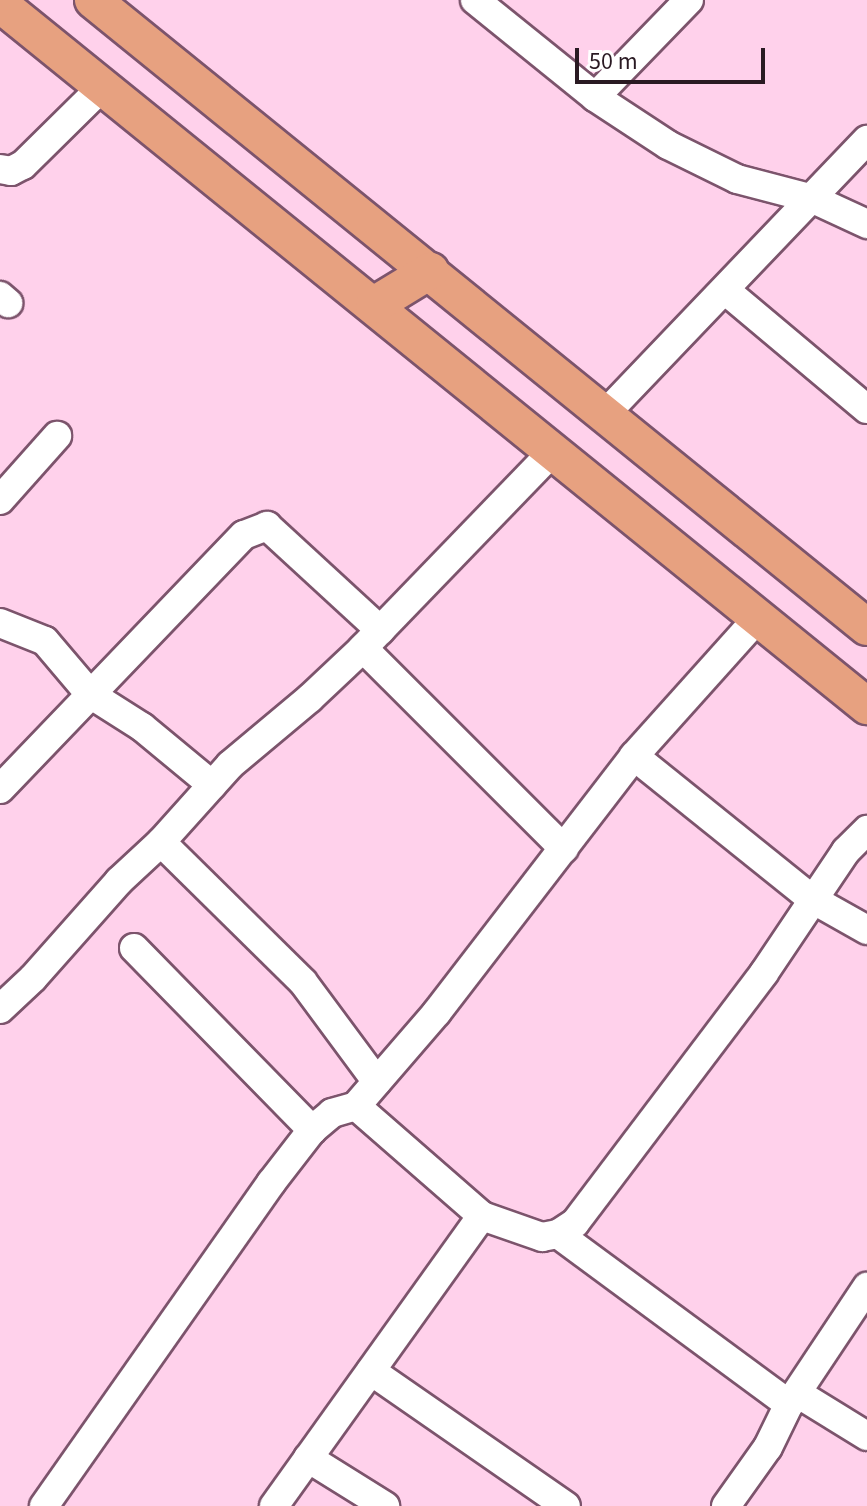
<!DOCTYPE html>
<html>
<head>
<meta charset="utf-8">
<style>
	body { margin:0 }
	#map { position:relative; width:867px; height:1506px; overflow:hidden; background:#ffd1eb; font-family:"Source Sans 3",sans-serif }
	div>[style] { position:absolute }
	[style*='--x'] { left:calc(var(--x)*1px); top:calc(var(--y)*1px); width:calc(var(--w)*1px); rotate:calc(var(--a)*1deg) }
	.roads { filter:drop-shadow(2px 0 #7c546c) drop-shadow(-2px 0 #7c546c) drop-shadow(0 2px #7c546c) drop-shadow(0 -2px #7c546c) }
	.minor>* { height:28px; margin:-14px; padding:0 14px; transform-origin:14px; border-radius:14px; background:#fff }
	.major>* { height:36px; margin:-18px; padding:0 18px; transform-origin:18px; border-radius:18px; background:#e7a180 }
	span { translate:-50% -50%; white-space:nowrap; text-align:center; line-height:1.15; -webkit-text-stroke:6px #fff; paint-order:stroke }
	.scale { position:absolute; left:575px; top:48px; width:190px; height:36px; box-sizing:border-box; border:4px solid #2a1a23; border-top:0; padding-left:10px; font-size:24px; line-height:28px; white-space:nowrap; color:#2a1a23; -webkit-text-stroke:6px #fff; paint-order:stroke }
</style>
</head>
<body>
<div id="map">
	<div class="roads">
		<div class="minor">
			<i style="--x:475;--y:0;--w:154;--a:38.9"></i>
			<i style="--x:595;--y:97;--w:87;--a:33.3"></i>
			<i style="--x:668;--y:145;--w:77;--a:26.2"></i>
			<i style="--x:737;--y:179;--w:79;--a:14.7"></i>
			<i style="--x:813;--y:199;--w:60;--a:24.8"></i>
			<i style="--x:595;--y:97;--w:135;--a:-45.9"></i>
			<i style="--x:0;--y:169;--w:11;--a:10"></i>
			<i style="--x:11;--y:171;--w:13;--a:-27"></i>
			<i style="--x:23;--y:165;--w:110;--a:-44.6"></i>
			<i style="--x:725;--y:290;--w:185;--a:40"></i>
			<i style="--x:0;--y:296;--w:11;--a:41"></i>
			<i style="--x:606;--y:413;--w:378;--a:-46.3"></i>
			<i style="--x:0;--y:500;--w:86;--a:-48.3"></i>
			<i style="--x:0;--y:623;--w:48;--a:21.8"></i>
			<i style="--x:45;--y:641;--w:70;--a:49.7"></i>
			<i style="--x:90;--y:694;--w:62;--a:32.4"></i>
			<i style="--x:142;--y:727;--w:91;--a:39.6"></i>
			<i style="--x:363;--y:648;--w:284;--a:45"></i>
			<i style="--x:634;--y:756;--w:228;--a:38.8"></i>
			<i style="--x:812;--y:899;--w:63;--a:29.4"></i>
			<i style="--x:0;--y:789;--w:352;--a:-46.2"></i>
			<i style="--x:244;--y:535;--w:25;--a:-21"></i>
			<i style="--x:267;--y:526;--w:154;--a:42.6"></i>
			<i style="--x:161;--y:842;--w:199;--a:44.6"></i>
			<i style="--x:303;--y:982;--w:124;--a:53.5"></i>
			<i style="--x:134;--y:948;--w:255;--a:45.6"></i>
			<i style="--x:0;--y:1009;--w:45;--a:-43.2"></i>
			<i style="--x:33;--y:978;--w:130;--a:-48.4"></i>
			<i style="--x:119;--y:881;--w:57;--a:-42.9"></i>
			<i style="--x:161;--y:842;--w:103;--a:-48.1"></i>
			<i style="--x:230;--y:765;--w:104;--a:-39.9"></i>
			<i style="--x:310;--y:698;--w:73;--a:-43.3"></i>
			<i style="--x:363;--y:648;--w:272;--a:-46"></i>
			<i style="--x:356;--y:1106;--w:124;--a:-49.2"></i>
			<i style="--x:437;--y:1012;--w:323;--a:-52.4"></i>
			<i style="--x:634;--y:756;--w:186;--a:-48.1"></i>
			<i style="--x:558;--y:1234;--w:287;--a:36.4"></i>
			<i style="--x:371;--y:1371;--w:237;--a:34.7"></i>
			<i style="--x:797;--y:1393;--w:82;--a:31.6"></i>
			<i style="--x:308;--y:1458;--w:91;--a:31.9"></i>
			<i style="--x:44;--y:1506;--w:395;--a:-54.9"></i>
			<i style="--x:271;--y:1183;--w:67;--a:-52.3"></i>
			<i style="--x:312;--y:1130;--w:26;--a:-40"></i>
			<i style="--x:332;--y:1113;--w:25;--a:-16"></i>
			<i style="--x:356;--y:1106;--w:167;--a:41.1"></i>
			<i style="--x:482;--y:1216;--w:64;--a:19.3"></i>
			<i style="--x:542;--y:1237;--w:16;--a:-11"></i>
			<i style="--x:558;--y:1234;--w:20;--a:-33"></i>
			<i style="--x:575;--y:1223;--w:313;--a:-52.9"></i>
			<i style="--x:764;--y:973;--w:147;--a:-56.1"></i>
			<i style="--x:846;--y:851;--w:30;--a:-45"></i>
			<i style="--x:274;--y:1506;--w:357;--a:-54.4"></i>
			<i style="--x:726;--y:1506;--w:72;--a:-54.6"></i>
			<i style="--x:768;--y:1447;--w:48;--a:-64"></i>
			<i style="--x:789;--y:1404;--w:141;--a:-56.3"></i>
		</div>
		<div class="major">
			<i style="--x:93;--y:0;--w:996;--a:39.01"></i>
			<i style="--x:0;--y:4;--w:1116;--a:39"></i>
			<i style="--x:374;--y:305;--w:66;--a:-31.3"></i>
		</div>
	</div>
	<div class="scale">50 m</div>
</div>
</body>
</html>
